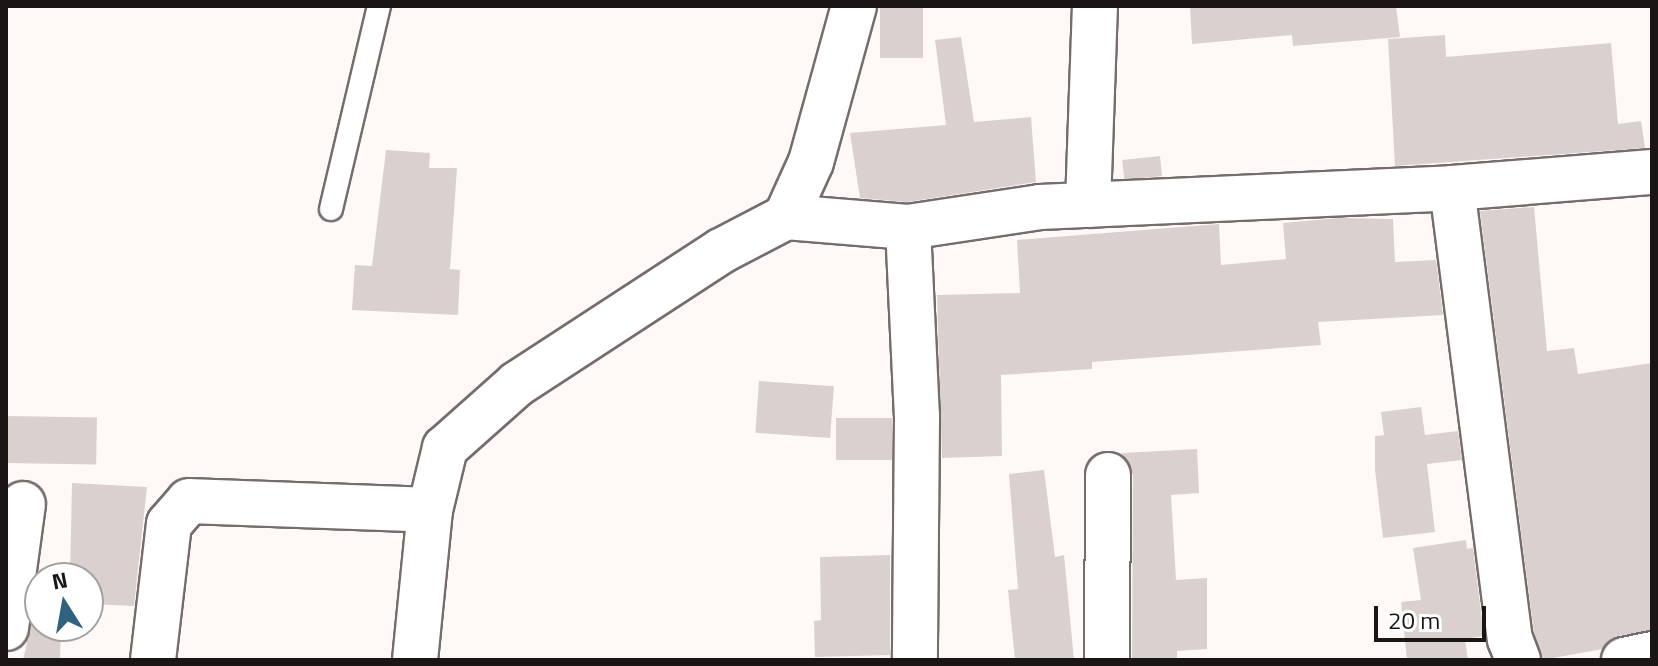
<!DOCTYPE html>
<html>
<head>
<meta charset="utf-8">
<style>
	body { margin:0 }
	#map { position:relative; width:1658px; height:666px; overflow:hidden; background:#fef8f7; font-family:"Titillium Web",sans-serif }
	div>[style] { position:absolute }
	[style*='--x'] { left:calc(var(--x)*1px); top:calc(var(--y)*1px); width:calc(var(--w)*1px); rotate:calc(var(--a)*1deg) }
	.building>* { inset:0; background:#dad1cf; transform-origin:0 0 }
	.roads { filter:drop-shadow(2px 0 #756c6b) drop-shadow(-2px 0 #756c6b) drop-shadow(0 2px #756c6b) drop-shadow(0 -2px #756c6b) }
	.service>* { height:22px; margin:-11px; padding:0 11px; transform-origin:11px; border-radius:11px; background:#fff }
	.minor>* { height:44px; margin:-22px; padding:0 22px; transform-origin:22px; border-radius:22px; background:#fff }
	span { translate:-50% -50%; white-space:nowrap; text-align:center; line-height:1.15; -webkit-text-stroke:8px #fff; paint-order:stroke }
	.frame { position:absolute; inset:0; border:8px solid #191615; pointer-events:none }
	.north { position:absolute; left:24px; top:562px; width:80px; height:80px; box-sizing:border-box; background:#fff; border:2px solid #a3a2a1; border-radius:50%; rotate:349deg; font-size:22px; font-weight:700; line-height:32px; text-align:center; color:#191615 }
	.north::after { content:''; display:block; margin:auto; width:28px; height:36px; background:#30617f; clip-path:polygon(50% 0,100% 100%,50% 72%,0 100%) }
	.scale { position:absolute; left:1374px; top:606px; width:112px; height:36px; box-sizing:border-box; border:4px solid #191615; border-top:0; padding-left:10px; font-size:24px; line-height:28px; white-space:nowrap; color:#191615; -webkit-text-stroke:6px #fff; paint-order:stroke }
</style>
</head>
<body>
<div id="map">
	<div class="building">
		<i style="left:880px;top:6px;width:43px;height:52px"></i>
		<i style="clip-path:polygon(1190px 6px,1396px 6px,1400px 37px,1293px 46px,1292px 35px,1192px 44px)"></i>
		<i style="clip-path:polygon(1445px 35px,1446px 57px,1611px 43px,1618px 124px,1641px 121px,1645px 148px,1395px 166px,1388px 39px)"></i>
		<i style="clip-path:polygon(961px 37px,974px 122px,1031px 117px,1036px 182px,907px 202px,860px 198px,850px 133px,946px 125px,935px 40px)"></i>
		<i style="clip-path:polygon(386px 150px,430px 153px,429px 168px,457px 168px,450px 269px,460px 270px,458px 315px,352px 310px,355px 265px,372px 266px)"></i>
		<i style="left:1160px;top:156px;width:20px;height:38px;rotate:84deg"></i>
		<i style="clip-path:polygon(1534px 207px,1547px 351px,1574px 348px,1578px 374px,1652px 363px,1652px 630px,1618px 636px,1603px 649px,1542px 660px,1534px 633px,1480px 211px)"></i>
		<i style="clip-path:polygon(1338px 218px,1393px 219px,1395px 262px,1436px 260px,1443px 315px,1318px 322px,1321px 345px,1092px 362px,1092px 369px,1001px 375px,1002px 456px,942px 458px,937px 295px,1020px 293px,1017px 240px,1219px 224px,1221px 265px,1286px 259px,1283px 223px)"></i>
		<i style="left:759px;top:381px;width:75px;height:52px;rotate:4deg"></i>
		<i style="clip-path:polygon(1421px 407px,1425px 435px,1458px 431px,1462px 460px,1427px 464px,1435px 532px,1383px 538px,1375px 470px,1375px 436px,1384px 435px,1381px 412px)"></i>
		<i style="left:6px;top:416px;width:91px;height:47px;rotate:1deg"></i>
		<i style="left:892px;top:418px;width:42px;height:56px;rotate:90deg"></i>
		<i style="clip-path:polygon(1197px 449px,1199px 493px,1171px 495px,1176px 580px,1207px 578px,1207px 649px,1177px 651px,1177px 660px,1132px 660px,1133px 475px,1122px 453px)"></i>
		<i style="clip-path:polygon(1044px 470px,1055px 557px,1064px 555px,1074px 660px,1015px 660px,1008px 590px,1018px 589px,1009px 474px)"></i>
		<i style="clip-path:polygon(72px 483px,147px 487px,134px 606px,88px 604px,88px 578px,70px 578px)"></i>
		<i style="clip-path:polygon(1466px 540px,1467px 549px,1473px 548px,1484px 636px,1465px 639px,1468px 660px,1407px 660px,1401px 602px,1421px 600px,1413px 548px)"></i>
		<i style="clip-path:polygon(890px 555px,890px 655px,815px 657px,814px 621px,821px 620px,820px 557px)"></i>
		<i style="clip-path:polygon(33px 617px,40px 617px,40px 626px,61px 626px,60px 660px,23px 660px)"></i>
	</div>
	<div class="roads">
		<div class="service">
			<i style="--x:331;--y:209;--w:209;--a:-76.7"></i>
		</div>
		<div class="minor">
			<i style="--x:1452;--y:188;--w:455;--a:82.7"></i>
			<i style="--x:1510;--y:639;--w:22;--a:69"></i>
			<i style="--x:1088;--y:205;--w:199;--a:-88"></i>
			<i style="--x:786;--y:217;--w:122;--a:4.7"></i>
			<i style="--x:908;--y:227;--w:134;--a:-8.6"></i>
			<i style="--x:1040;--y:207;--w:412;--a:-2.6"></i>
			<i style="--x:1452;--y:188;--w:201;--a:-4.6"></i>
			<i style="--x:908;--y:227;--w:189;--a:87.3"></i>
			<i style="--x:917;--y:416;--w:244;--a:90.5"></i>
			<i style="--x:6;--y:628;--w:125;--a:-82.2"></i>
			<i style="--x:153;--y:660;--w:137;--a:-83.3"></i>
			<i style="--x:169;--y:524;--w:30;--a:-49"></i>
			<i style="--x:189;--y:501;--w:241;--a:2.1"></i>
			<i style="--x:415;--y:660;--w:151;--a:-84.3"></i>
			<i style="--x:430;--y:510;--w:64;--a:-76.4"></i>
			<i style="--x:445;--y:448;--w:96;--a:-41.6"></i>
			<i style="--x:517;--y:384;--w:244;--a:-33.1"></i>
			<i style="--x:721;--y:251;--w:73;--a:-27.6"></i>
			<i style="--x:786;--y:217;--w:60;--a:-65.6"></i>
			<i style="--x:811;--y:162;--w:162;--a:-74.6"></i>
			<i style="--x:1107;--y:660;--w:185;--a:-89.7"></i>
			<i style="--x:1624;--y:660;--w:29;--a:-12"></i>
		</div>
	</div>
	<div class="frame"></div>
	<div class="north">N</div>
	<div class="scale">20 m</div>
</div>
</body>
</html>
